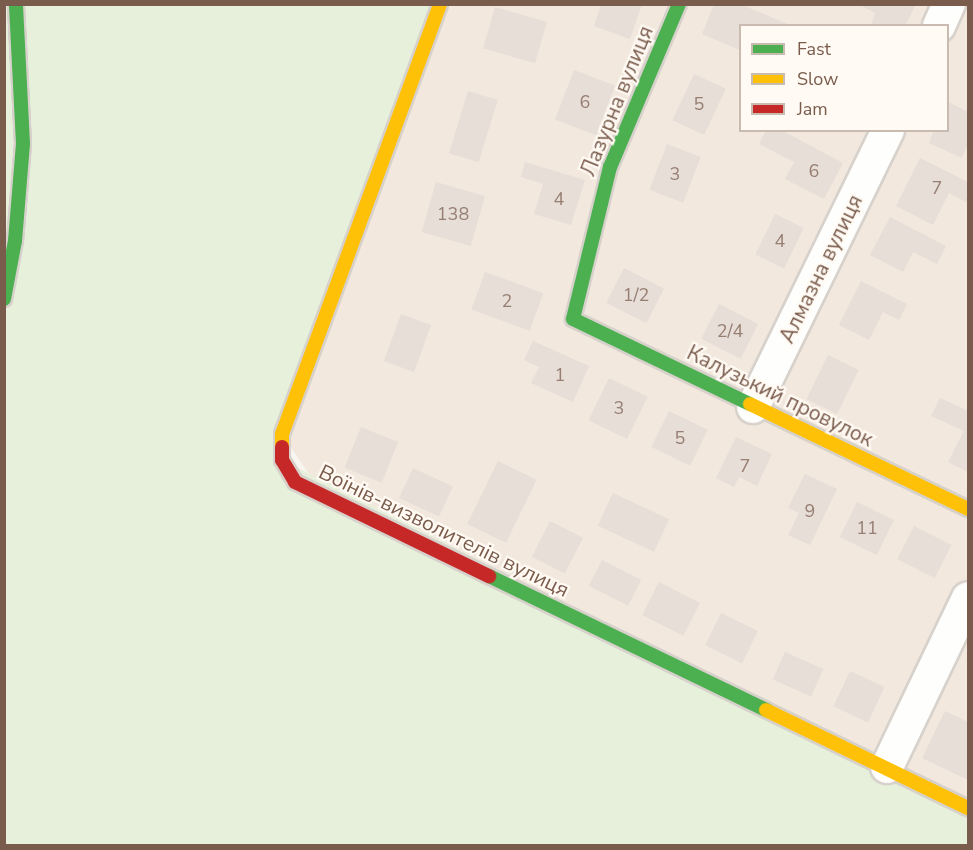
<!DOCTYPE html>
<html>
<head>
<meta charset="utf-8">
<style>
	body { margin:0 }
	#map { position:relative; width:973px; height:850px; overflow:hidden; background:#f9f5f0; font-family:"Nunito Sans",sans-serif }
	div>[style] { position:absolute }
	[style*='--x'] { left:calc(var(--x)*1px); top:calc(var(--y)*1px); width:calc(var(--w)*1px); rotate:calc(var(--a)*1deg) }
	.residential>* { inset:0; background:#f2e8de }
	.green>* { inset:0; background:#e7f0db }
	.building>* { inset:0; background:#e6ded7; transform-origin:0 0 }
	.roads { filter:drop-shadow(2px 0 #d7d1cb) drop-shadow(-2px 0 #d7d1cb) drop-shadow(0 2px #d7d1cb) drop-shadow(0 -2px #d7d1cb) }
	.street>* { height:32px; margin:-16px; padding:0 16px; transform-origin:16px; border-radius:16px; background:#fefefd }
	.fast>* { height:14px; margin:-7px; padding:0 7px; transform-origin:7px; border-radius:7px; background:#4caf50 }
	.slow>* { height:14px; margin:-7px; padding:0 7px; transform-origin:7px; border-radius:7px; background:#ffc107 }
	.jam>* { height:14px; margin:-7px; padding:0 7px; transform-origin:7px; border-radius:7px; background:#c62828 }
	span { translate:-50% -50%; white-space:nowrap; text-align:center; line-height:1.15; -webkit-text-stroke:4.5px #fffaf3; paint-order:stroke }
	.number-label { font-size:18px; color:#977e72 }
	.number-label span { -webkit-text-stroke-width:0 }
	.street-label { font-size:21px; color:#7a5c4d }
	.frame { position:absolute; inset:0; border:6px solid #7a5c4d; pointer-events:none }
	.legend { position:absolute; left:739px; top:24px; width:210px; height:108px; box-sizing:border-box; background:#fffaf3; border:2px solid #cabbb1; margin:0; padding:8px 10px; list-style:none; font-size:18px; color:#7a5c4d }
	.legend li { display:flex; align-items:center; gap:12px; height:30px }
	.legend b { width:30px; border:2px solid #cabbb1 }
</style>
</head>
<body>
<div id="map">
	<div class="residential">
		<i style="clip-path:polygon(evenodd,440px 5px,968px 5px,968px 808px,324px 497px,282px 434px,440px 5px,740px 26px,948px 26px,948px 130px,740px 130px,740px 26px)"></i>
	</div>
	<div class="green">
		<i style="clip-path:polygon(5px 4px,440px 5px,282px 460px,968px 808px,968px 846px,5px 846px)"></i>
	</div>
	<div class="building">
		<i style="clip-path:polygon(601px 4px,642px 4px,630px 39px,594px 26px)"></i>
		<i style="clip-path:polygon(714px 4px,740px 4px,792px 26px,740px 26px,740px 50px,702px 34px)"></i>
		<i style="clip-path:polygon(858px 4px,916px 4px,905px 26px,871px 26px,875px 13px)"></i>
		<i style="left:495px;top:7px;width:54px;height:43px;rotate:16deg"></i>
		<i style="left:574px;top:70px;width:44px;height:53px;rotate:21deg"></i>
		<i style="left:694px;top:74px;width:35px;height:51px;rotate:25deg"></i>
		<i style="left:468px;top:91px;width:31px;height:65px;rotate:17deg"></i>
		<i style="clip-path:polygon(948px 102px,968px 112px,968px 143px,962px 158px,929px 143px,934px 130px,948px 130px)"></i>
		<i style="clip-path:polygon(766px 130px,781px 130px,843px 163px,824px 199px,785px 179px,794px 162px,759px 144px)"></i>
		<i style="left:667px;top:144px;width:36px;height:49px;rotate:21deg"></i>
		<i style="clip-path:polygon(920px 158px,968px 182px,968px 203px,949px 193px,933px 225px,896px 206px)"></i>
		<i style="clip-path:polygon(525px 162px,585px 180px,571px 225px,534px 214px,543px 184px,521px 177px)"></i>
		<i style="left:436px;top:182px;width:51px;height:52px;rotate:16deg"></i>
		<i style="left:775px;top:214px;width:32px;height:45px;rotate:26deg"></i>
		<i style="clip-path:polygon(890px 217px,946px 246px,937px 264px,913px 252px,903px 272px,870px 255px)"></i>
		<i style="left:624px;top:268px;width:45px;height:39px;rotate:27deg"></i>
		<i style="left:485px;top:272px;width:62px;height:40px;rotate:20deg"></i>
		<i style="clip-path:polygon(861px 281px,907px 304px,899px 320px,883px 312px,869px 340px,839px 325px)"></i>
		<i style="left:719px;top:304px;width:44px;height:39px;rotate:27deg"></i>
		<i style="left:401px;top:314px;width:32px;height:50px;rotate:20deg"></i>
		<i style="clip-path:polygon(533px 341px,589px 366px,573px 402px,531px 383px,539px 367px,524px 360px)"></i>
		<i style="left:828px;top:355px;width:34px;height:49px;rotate:26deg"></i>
		<i style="left:609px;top:378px;width:43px;height:47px;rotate:26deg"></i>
		<i style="clip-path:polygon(940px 398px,968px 411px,968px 472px,948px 462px,964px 431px,931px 416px)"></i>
		<i style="left:669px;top:411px;width:43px;height:40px;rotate:26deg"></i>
		<i style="left:361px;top:427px;width:40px;height:44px;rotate:22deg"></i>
		<i style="clip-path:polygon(736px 437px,772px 454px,757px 486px,739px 477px,734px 487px,716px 478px)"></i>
		<i style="left:498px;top:461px;width:43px;height:70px;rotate:26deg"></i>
		<i style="left:413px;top:468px;width:44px;height:33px;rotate:25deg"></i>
		<i style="clip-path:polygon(805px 474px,837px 489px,810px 545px,788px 535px,799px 513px,788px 508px)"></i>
		<i style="left:613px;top:493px;width:62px;height:36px;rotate:25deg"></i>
		<i style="left:857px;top:502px;width:41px;height:39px;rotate:26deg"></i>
		<i style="left:550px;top:521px;width:37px;height:40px;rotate:27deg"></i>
		<i style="left:914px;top:526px;width:42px;height:37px;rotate:27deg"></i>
		<i style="left:602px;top:560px;width:44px;height:29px;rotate:27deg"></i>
		<i style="left:659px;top:582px;width:46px;height:37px;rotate:27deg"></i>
		<i style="left:721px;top:613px;width:41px;height:36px;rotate:26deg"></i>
		<i style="left:785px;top:652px;width:42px;height:30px;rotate:24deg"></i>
		<i style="left:850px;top:671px;width:38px;height:39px;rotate:25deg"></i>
		<i style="clip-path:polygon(945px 711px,968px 722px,968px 780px,922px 758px)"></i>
	</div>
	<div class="roads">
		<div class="street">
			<i style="--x:939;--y:26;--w:24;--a:-66"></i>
			<i style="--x:753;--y:407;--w:308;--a:-64"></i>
			<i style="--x:887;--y:767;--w:187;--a:-64.4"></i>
		</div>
		<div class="fast">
			<i style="--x:679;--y:4;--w:177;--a:112.9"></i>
			<i style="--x:610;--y:167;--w:156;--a:103.7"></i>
			<i style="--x:573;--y:319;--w:196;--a:25.7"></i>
			<i style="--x:4;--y:299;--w:59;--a:-79.3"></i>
			<i style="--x:15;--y:241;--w:97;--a:-85.3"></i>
			<i style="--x:23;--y:144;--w:140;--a:-92.9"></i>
			<i style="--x:489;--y:576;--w:308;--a:25.8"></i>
		</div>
		<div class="slow">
			<i style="--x:750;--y:404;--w:242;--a:25.7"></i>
			<i style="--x:282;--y:447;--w:13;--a:-90"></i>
			<i style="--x:282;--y:434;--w:458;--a:-69.8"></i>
			<i style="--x:766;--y:710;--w:225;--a:25.9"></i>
		</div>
		<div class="jam">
			<i style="--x:282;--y:447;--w:13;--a:90"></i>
			<i style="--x:282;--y:460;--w:26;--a:59"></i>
			<i style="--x:295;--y:482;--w:216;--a:25.9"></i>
		</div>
	</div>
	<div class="number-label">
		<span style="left:585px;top:102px">6</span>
		<span style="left:699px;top:104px">5</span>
		<span style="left:814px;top:171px">6</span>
		<span style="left:675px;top:174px">3</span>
		<span style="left:937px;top:188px">7</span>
		<span style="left:559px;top:199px">4</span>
		<span style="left:453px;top:214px">138</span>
		<span style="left:780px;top:241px">4</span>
		<span style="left:636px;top:295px">1/2</span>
		<span style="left:507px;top:301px">2</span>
		<span style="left:730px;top:331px">2/4</span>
		<span style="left:560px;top:375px">1</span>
		<span style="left:619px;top:408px">3</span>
		<span style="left:680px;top:438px">5</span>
		<span style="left:745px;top:466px">7</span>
		<span style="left:810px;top:511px">9</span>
		<span style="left:867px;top:528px">11</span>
	</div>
	<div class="street-label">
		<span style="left:617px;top:101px;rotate:-68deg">Лазурна вулиця</span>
		<span style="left:821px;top:269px;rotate:-64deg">Алмазна вулиця</span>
		<span style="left:780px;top:396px;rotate:26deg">Калузький провулок</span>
		<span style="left:444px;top:531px;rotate:26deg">Воїнів-визволителів вулиця</span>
	</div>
	<div class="frame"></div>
	<ul class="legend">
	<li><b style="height:8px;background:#4caf50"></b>Fast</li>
	<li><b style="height:8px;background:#ffc107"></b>Slow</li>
	<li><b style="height:8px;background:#c62828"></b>Jam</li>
	</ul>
</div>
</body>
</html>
